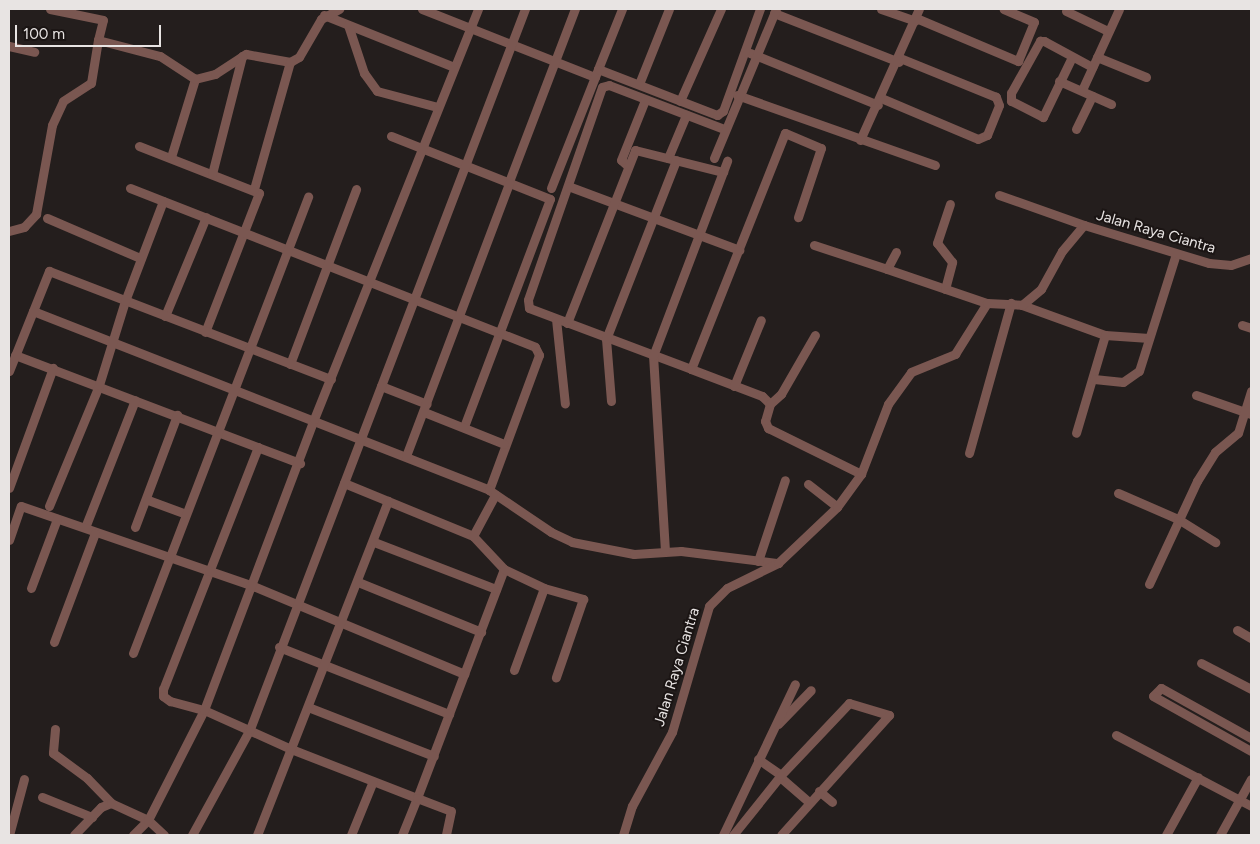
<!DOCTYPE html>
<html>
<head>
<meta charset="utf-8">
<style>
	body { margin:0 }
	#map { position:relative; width:1260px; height:844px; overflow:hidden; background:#241e1d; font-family:Figtree,sans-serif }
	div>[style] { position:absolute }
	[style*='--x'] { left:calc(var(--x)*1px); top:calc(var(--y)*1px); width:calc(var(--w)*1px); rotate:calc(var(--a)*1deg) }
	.minor>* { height:9px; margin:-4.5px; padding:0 4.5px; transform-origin:4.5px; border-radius:4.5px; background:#7a5751 }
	span { translate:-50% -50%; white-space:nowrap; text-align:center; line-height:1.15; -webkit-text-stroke:4px #1b1514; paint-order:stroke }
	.street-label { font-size:15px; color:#e8e4e3 }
	.frame { position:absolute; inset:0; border:10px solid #e8e4e3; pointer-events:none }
	.scale { position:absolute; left:15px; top:25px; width:146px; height:22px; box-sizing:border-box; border:2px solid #e8e4e3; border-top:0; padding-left:6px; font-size:15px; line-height:18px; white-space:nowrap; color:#e8e4e3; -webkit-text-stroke:4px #1b1514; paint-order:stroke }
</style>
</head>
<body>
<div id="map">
	<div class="minor">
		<i style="--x:50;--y:9;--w:54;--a:11.7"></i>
		<i style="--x:103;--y:20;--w:21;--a:104"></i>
		<i style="--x:422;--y:9;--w:186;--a:21.5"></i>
		<i style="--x:881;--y:9;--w:36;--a:19"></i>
		<i style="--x:1066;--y:11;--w:47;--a:25.5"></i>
		<i style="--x:774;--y:13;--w:134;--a:21.4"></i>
		<i style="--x:324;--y:15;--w:140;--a:21.8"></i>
		<i style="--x:916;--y:18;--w:111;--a:22.9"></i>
		<i style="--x:1018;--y:61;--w:42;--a:-67.7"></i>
		<i style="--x:1034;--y:22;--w:33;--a:-157"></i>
		<i style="--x:348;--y:25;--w:51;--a:71.6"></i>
		<i style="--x:364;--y:73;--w:22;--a:54"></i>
		<i style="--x:377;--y:91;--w:62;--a:14.9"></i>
		<i style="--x:9;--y:46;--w:26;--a:13"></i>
		<i style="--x:750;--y:53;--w:138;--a:22.1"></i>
		<i style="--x:1072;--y:57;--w:67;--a:115.8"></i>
		<i style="--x:1043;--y:117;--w:36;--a:-153"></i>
		<i style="--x:1011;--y:101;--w:8;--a:-90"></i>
		<i style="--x:1011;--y:93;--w:60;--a:-60.9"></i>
		<i style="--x:1040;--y:41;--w:4;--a:0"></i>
		<i style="--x:1044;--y:41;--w:55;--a:28.4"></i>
		<i style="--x:1097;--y:57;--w:53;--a:22.2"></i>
		<i style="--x:598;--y:69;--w:65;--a:-68.2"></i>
		<i style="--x:1059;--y:81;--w:57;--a:23.9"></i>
		<i style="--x:639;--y:84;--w:81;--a:-68.2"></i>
		<i style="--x:1082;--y:90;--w:89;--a:-65.4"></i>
		<i style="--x:737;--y:95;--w:210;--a:19.5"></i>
		<i style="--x:881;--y:98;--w:105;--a:22.9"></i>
		<i style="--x:978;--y:139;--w:10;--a:-24"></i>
		<i style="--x:987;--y:135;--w:32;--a:-68"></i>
		<i style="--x:999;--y:105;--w:9;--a:-111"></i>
		<i style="--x:996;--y:97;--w:104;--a:-157.9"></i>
		<i style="--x:680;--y:101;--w:101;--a:-66"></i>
		<i style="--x:724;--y:129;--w:123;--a:-159.1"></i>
		<i style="--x:609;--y:85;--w:7;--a:164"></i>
		<i style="--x:602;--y:87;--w:225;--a:109.2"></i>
		<i style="--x:528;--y:300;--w:8;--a:83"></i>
		<i style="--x:529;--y:308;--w:173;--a:20.6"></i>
		<i style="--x:691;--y:369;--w:254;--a:-68.3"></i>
		<i style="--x:785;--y:133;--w:39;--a:23"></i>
		<i style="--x:821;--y:148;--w:73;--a:108.4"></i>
		<i style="--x:1076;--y:129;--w:37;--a:-64"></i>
		<i style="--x:391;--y:136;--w:171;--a:21.6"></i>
		<i style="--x:550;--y:199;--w:244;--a:110.7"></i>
		<i style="--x:860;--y:140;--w:144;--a:-65.8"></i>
		<i style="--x:139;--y:146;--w:129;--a:21.4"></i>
		<i style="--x:259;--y:193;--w:149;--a:111.2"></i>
		<i style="--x:171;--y:157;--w:82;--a:-72.9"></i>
		<i style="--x:195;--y:79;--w:21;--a:-14"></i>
		<i style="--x:215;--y:74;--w:37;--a:-33"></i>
		<i style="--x:246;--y:54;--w:45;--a:10.3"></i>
		<i style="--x:668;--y:158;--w:47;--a:-67.3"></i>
		<i style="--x:714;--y:158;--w:161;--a:-67.4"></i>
		<i style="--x:628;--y:166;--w:9;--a:-139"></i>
		<i style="--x:621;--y:160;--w:65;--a:-68.2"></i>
		<i style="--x:212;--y:174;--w:122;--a:-75.7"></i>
		<i style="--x:510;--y:179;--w:182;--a:-69.1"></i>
		<i style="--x:568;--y:186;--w:183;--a:20.5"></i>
		<i style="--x:130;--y:188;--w:435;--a:21.4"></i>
		<i style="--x:535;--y:347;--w:9;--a:63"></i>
		<i style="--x:539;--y:355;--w:144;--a:110.3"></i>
		<i style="--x:551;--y:188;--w:128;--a:-68.4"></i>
		<i style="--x:598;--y:69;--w:128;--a:21.1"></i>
		<i style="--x:717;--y:115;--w:7;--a:-34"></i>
		<i style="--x:723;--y:111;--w:109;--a:-70.1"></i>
		<i style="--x:254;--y:189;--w:132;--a:-74.2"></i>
		<i style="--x:290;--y:62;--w:10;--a:-29"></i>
		<i style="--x:299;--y:57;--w:44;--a:-59.9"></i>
		<i style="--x:321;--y:19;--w:21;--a:-29"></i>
		<i style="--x:999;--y:195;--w:90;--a:19.4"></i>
		<i style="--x:47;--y:218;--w:101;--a:23.3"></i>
		<i style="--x:9;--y:231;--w:16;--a:-15"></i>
		<i style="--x:24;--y:227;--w:18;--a:-47"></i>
		<i style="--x:36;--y:214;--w:90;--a:-79.8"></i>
		<i style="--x:52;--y:125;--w:26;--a:-65"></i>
		<i style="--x:63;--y:101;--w:33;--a:-33"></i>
		<i style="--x:91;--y:83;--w:44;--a:-80.8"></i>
		<i style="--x:98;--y:40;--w:64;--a:14.5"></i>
		<i style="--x:160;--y:56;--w:42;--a:33.3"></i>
		<i style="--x:814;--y:245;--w:77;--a:18.2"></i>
		<i style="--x:896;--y:252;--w:19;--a:118"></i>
		<i style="--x:887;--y:269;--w:106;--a:18.8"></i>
		<i style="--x:945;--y:289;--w:28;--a:-75"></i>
		<i style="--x:952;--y:262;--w:24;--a:-128"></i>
		<i style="--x:937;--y:243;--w:41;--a:-71.6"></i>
		<i style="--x:1022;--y:305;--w:88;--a:19.9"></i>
		<i style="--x:1105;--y:335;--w:102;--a:106.5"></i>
		<i style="--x:33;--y:311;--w:490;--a:21.4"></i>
		<i style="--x:489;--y:490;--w:75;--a:34.1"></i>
		<i style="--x:551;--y:532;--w:23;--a:25"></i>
		<i style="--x:572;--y:542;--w:63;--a:11"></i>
		<i style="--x:634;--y:554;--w:47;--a:-3.7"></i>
		<i style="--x:681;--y:551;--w:98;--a:7.1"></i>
		<i style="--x:165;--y:316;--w:107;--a:-67.5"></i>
		<i style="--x:556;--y:319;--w:85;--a:84"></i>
		<i style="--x:567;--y:323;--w:186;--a:-68.5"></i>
		<i style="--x:635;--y:150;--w:91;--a:14"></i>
		<i style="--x:1242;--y:325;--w:9;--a:18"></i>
		<i style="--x:1105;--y:335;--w:44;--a:3.9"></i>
		<i style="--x:15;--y:355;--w:305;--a:20.8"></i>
		<i style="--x:290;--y:364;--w:187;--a:-69.3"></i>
		<i style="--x:691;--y:369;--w:76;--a:20.8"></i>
		<i style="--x:762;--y:396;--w:11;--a:45"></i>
		<i style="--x:770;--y:404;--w:18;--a:106"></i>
		<i style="--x:765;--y:421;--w:8;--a:67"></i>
		<i style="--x:768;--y:428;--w:104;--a:26.3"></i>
		<i style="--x:9;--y:371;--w:108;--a:-68.2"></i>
		<i style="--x:49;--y:271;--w:302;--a:21"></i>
		<i style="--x:1094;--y:379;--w:29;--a:6"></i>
		<i style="--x:1123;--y:382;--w:19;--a:-35"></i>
		<i style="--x:1139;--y:371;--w:123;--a:-72.5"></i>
		<i style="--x:381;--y:386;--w:49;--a:21.4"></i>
		<i style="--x:734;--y:386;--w:71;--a:-67.8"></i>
		<i style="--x:1196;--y:395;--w:58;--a:19.1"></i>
		<i style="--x:611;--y:401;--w:62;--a:-94.6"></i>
		<i style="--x:606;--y:339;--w:192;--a:-68.6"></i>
		<i style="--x:770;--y:404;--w:15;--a:-42"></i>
		<i style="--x:781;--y:394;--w:68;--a:-60"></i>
		<i style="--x:424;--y:412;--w:86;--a:21.8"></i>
		<i style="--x:258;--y:447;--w:260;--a:111.4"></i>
		<i style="--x:163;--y:689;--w:7;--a:90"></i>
		<i style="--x:163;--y:696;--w:9;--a:36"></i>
		<i style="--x:170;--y:701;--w:35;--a:15"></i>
		<i style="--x:204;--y:710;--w:95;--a:24.1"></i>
		<i style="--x:291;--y:749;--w:135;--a:21.3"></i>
		<i style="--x:417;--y:798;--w:245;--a:-69.2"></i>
		<i style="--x:969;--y:453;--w:156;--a:-74.4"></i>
		<i style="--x:406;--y:456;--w:292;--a:-69.3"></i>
		<i style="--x:344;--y:483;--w:139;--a:22.3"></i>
		<i style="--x:473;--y:536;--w:45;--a:46.8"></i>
		<i style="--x:504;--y:569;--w:44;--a:25.4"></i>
		<i style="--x:544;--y:588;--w:41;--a:15.8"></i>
		<i style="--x:583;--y:599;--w:83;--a:109.1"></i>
		<i style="--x:808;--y:484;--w:37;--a:38"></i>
		<i style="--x:9;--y:488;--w:128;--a:-69.9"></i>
		<i style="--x:1118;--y:493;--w:65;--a:23.4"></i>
		<i style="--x:1178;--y:519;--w:44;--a:31.9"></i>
		<i style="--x:148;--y:500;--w:40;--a:20.2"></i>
		<i style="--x:49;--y:506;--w:131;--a:-67.5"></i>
		<i style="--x:99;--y:385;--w:88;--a:-72.8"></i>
		<i style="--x:125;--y:301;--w:107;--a:-69.2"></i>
		<i style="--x:86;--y:525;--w:134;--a:-68.6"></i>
		<i style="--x:135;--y:527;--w:120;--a:-69.4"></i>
		<i style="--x:473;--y:536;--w:47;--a:-61.8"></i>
		<i style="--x:9;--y:540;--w:36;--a:-71"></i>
		<i style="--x:21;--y:506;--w:245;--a:19"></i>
		<i style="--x:253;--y:586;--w:229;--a:22.6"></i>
		<i style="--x:374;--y:542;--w:131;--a:21.1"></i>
		<i style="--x:665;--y:551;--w:195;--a:-93.5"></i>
		<i style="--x:653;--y:356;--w:209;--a:-69.2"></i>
		<i style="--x:758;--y:561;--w:85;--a:-71.6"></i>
		<i style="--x:358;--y:582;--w:133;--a:22.1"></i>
		<i style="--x:1149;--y:584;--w:114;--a:-65"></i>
		<i style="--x:1197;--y:481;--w:34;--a:-58"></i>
		<i style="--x:1215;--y:452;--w:30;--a:-40"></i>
		<i style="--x:1238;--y:433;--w:44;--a:-72.8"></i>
		<i style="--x:31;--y:588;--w:74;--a:-69.4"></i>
		<i style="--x:1237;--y:630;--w:16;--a:30"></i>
		<i style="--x:54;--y:642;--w:116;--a:-69.4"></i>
		<i style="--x:279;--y:647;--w:183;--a:21.5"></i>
		<i style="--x:133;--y:653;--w:489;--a:-69"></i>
		<i style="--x:1201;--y:663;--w:56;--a:27.5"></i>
		<i style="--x:514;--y:670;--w:87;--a:-69.9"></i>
		<i style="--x:308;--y:707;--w:135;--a:21.3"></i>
		<i style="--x:778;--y:724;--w:47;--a:-45.9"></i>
		<i style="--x:55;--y:729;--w:24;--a:95"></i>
		<i style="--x:53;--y:753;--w:42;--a:36.3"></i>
		<i style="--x:87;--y:778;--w:35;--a:46"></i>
		<i style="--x:1116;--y:735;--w:153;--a:27.7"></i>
		<i style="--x:1251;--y:738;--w:103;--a:-150.9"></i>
		<i style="--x:1161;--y:688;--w:11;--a:135"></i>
		<i style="--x:1153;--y:696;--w:112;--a:29.3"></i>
		<i style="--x:758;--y:759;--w:28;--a:35"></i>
		<i style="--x:780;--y:777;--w:38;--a:41"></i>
		<i style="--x:819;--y:791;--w:17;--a:40"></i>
		<i style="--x:42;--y:797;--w:54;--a:21.8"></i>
		<i style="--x:9;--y:835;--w:58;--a:-75"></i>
		<i style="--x:74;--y:835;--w:39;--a:-46"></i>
		<i style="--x:101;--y:807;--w:11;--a:-22"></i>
		<i style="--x:111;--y:803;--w:41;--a:24.7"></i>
		<i style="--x:148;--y:820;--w:22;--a:43"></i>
		<i style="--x:133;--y:835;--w:21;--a:-45"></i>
		<i style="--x:148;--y:820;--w:123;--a:-63"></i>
		<i style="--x:204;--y:710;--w:311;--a:-69.3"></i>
		<i style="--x:314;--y:419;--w:442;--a:-68.2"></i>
		<i style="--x:192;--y:835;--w:121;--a:-61.3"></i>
		<i style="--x:250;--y:729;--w:771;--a:-69.1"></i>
		<i style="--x:257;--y:835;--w:359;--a:-68.6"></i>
		<i style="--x:351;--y:835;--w:58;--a:-67.8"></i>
		<i style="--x:402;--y:835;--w:40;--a:-68"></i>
		<i style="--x:417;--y:798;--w:36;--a:21"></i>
		<i style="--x:451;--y:811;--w:25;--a:102"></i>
		<i style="--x:623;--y:835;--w:30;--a:-73"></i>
		<i style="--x:632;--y:806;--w:84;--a:-61.6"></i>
		<i style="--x:672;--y:732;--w:131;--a:-73.6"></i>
		<i style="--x:709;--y:606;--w:25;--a:-45"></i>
		<i style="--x:727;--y:588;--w:57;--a:-26.1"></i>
		<i style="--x:778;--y:563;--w:81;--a:-43.5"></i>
		<i style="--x:837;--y:507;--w:41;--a:-54"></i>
		<i style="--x:861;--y:474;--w:75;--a:-68.9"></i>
		<i style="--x:888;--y:404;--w:39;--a:-54"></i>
		<i style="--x:911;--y:372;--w:48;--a:-22.2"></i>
		<i style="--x:955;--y:354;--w:60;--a:-57.9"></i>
		<i style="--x:987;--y:303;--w:35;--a:3"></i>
		<i style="--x:1022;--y:305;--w:25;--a:-40"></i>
		<i style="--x:1041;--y:289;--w:43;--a:-61.1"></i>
		<i style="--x:1062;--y:251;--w:34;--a:-50"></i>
		<i style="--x:1084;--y:225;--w:131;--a:16.9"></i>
		<i style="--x:1209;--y:263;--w:22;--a:5"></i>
		<i style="--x:1231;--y:265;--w:21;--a:-19"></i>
		<i style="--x:723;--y:835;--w:167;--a:-64.5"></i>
		<i style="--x:733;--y:835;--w:77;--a:-51.3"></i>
		<i style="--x:781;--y:775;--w:99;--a:-46.6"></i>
		<i style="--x:849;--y:703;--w:42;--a:16.7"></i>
		<i style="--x:889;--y:715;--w:161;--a:132"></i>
		<i style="--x:1166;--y:835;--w:66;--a:-61.1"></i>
		<i style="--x:1220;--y:835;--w:64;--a:-61"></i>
	</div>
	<div class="street-label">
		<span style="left:1156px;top:232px;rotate:16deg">Jalan Raya Ciantra</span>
		<span style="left:677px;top:667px;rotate:-73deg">Jalan Raya Ciantra</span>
	</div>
	<div class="frame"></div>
	<div class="scale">100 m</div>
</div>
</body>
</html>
